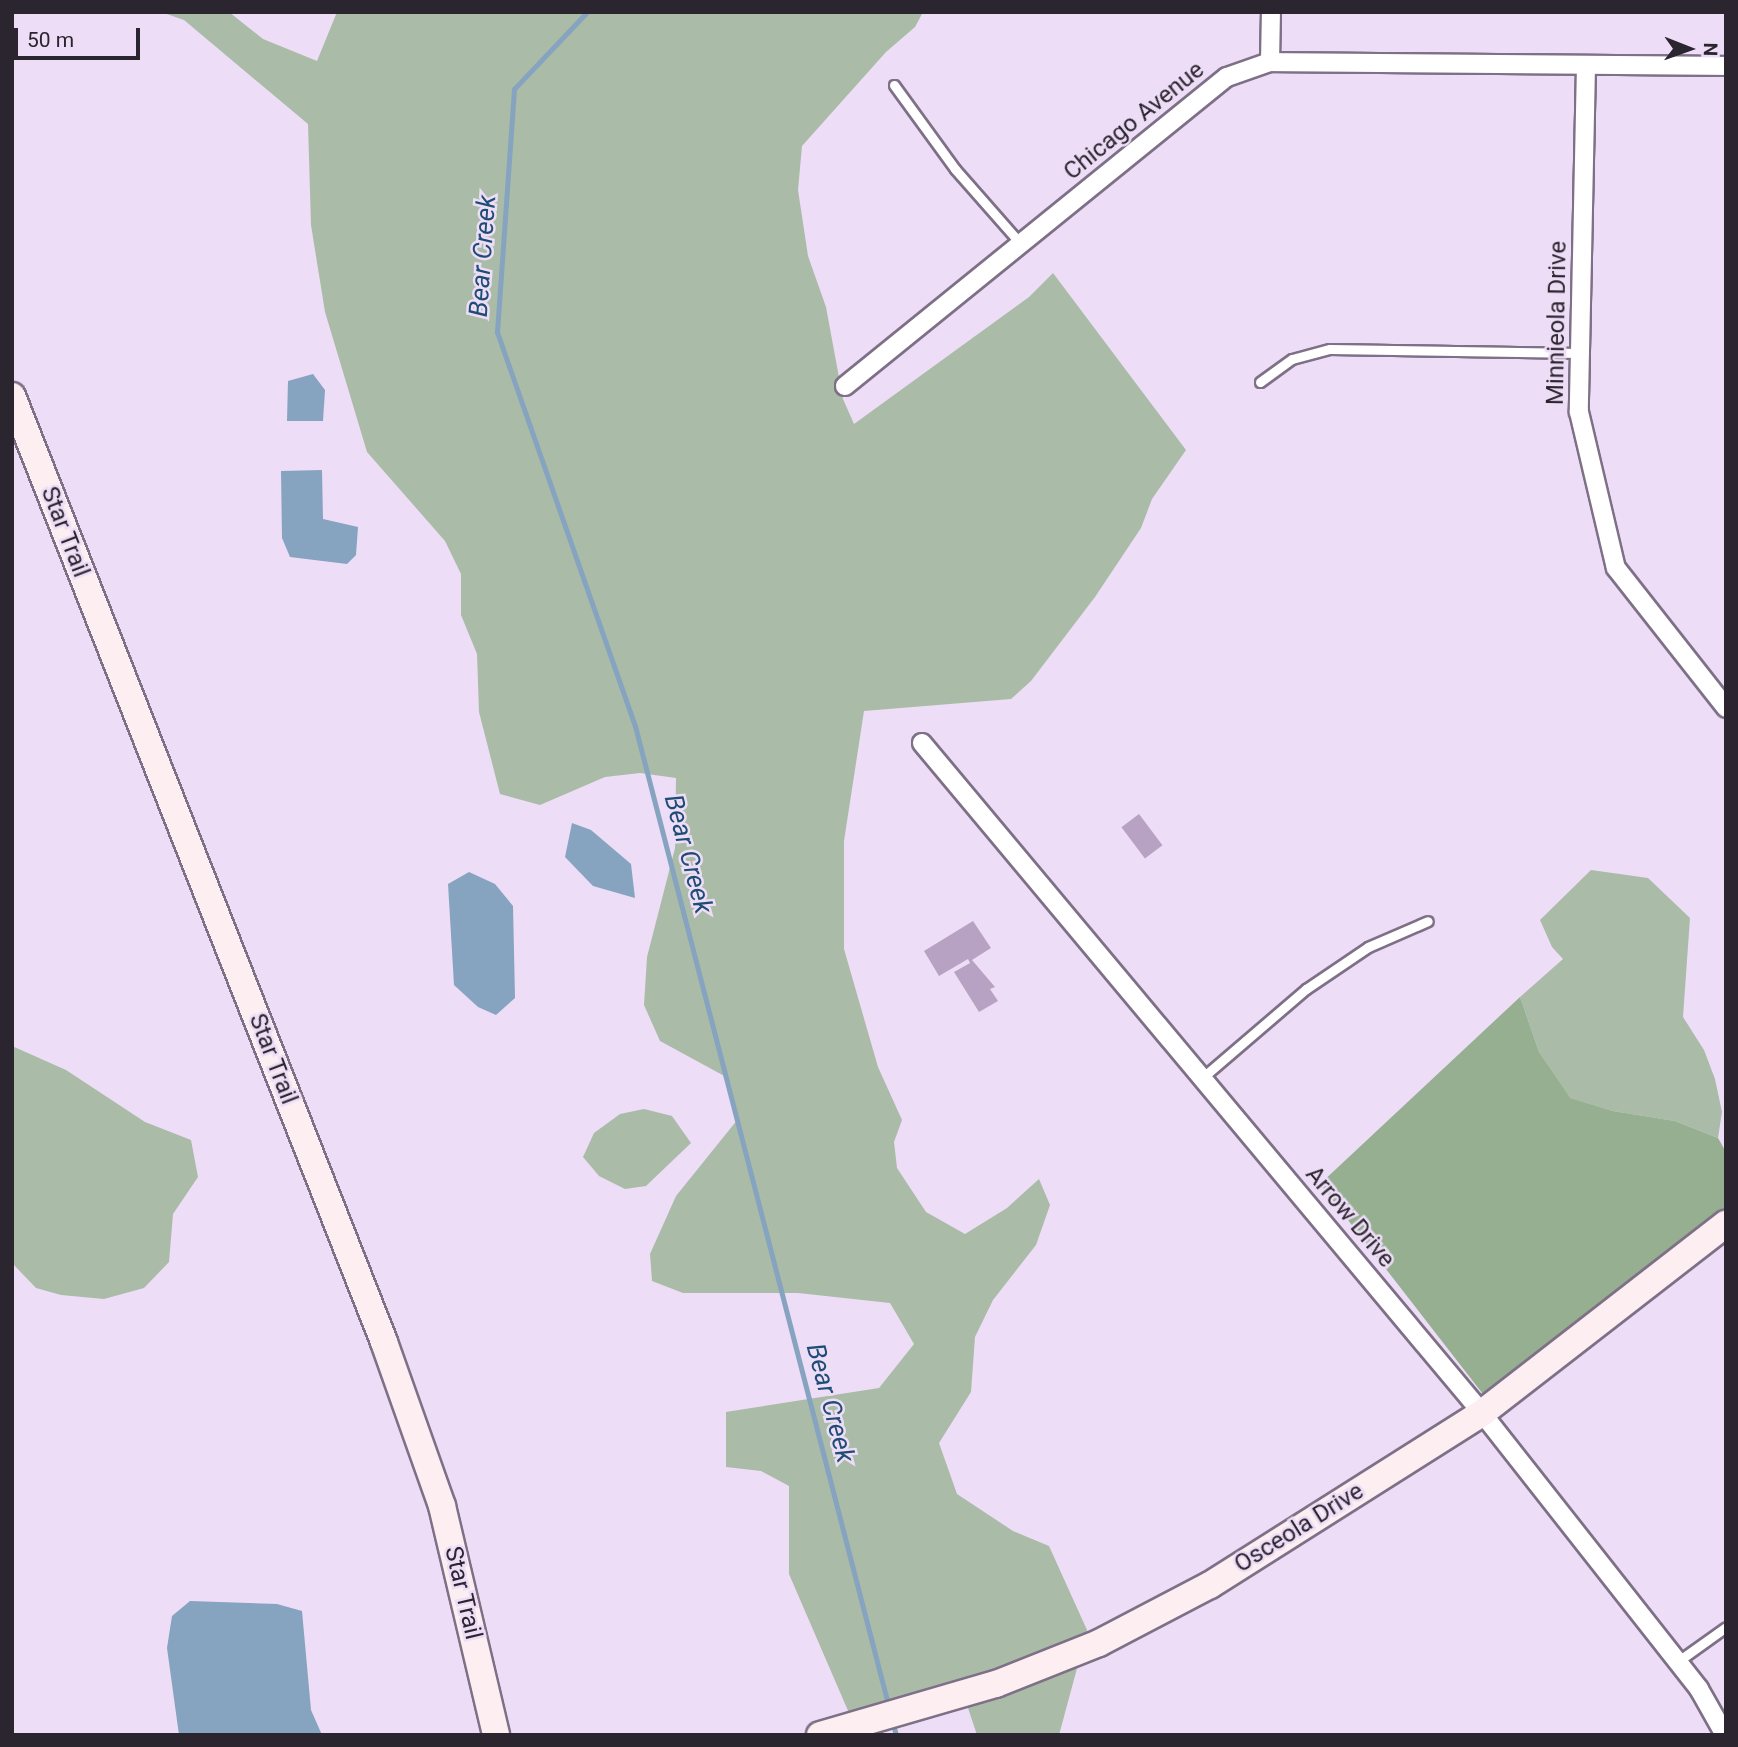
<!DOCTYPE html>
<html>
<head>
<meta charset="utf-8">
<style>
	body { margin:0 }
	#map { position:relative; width:1738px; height:1747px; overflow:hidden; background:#edddf6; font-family:Roboto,sans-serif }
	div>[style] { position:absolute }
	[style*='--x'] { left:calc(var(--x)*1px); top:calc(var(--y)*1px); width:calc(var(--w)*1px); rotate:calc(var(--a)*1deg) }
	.green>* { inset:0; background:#aabca7 }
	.forest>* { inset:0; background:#95af90 }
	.water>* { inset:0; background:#86a3c0 }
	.stream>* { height:5px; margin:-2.5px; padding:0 2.5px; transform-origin:2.5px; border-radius:2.5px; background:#86a3c0 }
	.building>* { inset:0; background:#b8a2c4; transform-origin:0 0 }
	.roads { filter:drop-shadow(2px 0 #7e7086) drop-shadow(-2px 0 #7e7086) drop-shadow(0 2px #7e7086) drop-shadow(0 -2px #7e7086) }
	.lane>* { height:9px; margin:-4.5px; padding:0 4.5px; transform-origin:4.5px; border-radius:4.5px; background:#fff }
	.street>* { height:18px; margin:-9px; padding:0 9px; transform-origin:9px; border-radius:9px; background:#fff }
	.secondary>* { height:26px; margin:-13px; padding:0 13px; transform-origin:13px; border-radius:13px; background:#fdeef2 }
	span { translate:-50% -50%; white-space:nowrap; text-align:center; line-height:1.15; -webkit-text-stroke:5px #edddf6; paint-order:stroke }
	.street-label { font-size:24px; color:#2b252f }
	.water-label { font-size:26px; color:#1f4c74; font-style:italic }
	.frame { position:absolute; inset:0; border:14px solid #2b252f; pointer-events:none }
	.north { position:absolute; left:1654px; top:14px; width:70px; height:70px; -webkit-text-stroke:5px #edddf6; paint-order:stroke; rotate:91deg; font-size:19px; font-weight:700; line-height:28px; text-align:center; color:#2b252f }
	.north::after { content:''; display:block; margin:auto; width:24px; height:32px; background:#2b252f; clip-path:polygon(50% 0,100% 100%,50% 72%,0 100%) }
	.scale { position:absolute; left:14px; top:28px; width:126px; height:32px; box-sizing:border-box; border:4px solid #2b252f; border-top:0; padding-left:9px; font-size:21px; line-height:24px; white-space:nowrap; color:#2b252f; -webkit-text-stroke:5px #edddf6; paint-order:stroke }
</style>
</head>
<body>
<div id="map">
	<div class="green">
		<i style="clip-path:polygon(161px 12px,229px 12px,263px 39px,317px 61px,337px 12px,923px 12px,915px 27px,886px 52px,802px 146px,798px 190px,808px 256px,826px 307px,843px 399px,854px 424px,1029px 297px,1053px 273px,1186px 450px,1152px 499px,1141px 528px,1095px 597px,1031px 681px,1011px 699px,864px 711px,844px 841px,844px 949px,878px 1067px,902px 1120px,894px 1142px,897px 1168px,926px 1212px,965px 1234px,1007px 1208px,1039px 1179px,1050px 1205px,1036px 1245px,993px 1300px,975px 1337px,971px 1392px,939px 1443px,957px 1494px,1013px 1531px,1049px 1546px,1087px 1630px,1085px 1639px,992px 1676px,849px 1713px,789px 1574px,789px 1486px,761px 1471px,726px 1467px,726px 1412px,879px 1388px,914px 1344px,890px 1303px,798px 1293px,683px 1293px,652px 1281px,650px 1254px,676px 1196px,738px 1119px,728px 1078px,660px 1041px,644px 1005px,647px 957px,675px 848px,676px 778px,640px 773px,605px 777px,540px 805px,500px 794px,479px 712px,477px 654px,461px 615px,461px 574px,445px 541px,367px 452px,325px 312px,311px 225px,308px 124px,184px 20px)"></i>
		<i style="clip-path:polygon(1591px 870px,1648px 878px,1690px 918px,1683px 1017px,1704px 1050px,1715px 1079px,1722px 1112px,1718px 1138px,1675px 1121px,1613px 1111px,1569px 1098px,1539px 1052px,1520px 997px,1563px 959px,1552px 947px,1540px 920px)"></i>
		<i style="clip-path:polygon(12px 1046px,66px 1070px,145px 1122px,191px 1140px,198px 1177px,173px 1214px,169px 1262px,144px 1288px,104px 1299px,61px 1295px,36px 1288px,12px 1263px)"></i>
		<i style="clip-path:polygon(644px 1109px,672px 1116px,691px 1143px,646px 1186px,625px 1189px,599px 1176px,583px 1157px,594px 1133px,620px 1114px)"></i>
		<i style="clip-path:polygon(1079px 1661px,1059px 1735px,977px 1735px,966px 1702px)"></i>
	</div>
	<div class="forest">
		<i style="clip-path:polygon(1520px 997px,1539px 1052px,1570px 1098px,1613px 1111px,1675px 1121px,1718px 1138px,1726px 1152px,1726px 1213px,1486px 1398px,1320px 1184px)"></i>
	</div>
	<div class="water">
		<i style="clip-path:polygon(313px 374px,325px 390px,323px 421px,287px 421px,288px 381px)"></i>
		<i style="clip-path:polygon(322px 470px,323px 519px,358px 527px,356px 555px,347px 564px,290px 557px,282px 538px,281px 471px)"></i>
		<i style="clip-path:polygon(572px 823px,591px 830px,631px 864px,635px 898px,593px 886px,565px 857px)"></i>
		<i style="clip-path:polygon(469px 872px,495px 884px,513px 906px,515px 998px,496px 1015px,478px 1007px,454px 985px,448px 884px)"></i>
		<i style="clip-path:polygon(190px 1601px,277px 1604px,302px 1611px,311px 1710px,322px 1735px,179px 1735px,167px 1648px,172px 1616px)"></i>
	</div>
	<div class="stream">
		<i style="--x:587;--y:12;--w:106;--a:133.5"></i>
		<i style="--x:514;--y:89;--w:244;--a:94"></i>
		<i style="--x:497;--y:332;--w:417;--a:70.7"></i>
		<i style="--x:635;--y:726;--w:1014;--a:75.5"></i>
		<i style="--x:892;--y:1721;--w:15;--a:74"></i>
	</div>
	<div class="building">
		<i style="left:1139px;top:814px;width:39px;height:22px;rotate:53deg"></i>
		<i style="clip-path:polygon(973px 921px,991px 948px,972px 960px,995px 987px,990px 989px,998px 1001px,979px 1012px,954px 972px,970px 963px,968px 959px,939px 976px,924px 951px)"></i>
	</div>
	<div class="roads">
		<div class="lane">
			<i style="--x:894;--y:85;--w:104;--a:54"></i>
			<i style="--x:955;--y:169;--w:100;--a:48.7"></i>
			<i style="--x:1260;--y:382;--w:39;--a:-36"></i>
			<i style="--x:1292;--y:359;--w:39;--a:-15"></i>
			<i style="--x:1330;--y:349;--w:251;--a:0.9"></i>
			<i style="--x:1202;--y:1078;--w:137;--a:-40.6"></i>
			<i style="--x:1306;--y:989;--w:75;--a:-34.1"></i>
			<i style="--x:1368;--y:947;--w:65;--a:-23.4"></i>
			<i style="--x:1677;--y:1662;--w:60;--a:-35.5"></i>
		</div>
		<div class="street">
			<i style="--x:1270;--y:62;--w:50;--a:-88.9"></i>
			<i style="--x:1586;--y:65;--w:347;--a:91.2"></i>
			<i style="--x:1579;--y:412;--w:160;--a:76.7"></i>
			<i style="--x:1616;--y:568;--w:178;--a:51.8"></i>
			<i style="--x:845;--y:386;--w:491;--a:-39"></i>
			<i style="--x:1227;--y:77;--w:46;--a:-19.2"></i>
			<i style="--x:1270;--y:62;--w:456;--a:0.5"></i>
			<i style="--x:922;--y:743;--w:873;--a:50.11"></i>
			<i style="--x:1482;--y:1413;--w:351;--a:51.8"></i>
			<i style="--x:1699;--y:1689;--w:53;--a:60.5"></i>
		</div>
		<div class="secondary">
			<i style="--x:12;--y:396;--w:1017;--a:68.53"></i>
			<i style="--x:384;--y:1342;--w:174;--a:70.5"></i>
			<i style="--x:442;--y:1506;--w:235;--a:76.7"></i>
			<i style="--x:820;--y:1735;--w:183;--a:-16.2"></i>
			<i style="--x:996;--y:1684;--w:111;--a:-21.7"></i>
			<i style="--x:1099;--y:1643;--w:125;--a:-27.6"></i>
			<i style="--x:1210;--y:1585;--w:322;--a:-32.3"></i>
			<i style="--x:1482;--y:1413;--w:309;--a:-37.8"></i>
		</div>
	</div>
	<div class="street-label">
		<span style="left:1134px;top:121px;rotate:-39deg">Chicago Avenue</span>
		<span style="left:1557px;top:323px;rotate:-89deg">Minnieola Drive</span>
		<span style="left:65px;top:532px;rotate:69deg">Star Trail</span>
		<span style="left:273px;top:1059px;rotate:69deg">Star Trail</span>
		<span style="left:1350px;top:1217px;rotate:50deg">Arrow Drive</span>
		<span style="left:1299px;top:1528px;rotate:-32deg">Osceola Drive</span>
		<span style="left:463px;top:1593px;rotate:77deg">Star Trail</span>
	</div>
	<div class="water-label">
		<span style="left:483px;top:256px;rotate:-86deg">Bear Creek</span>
		<span style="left:688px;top:854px;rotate:75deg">Bear Creek</span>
		<span style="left:830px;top:1403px;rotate:75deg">Bear Creek</span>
	</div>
	<div class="frame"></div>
	<div class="north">N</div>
	<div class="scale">50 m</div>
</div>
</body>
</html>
